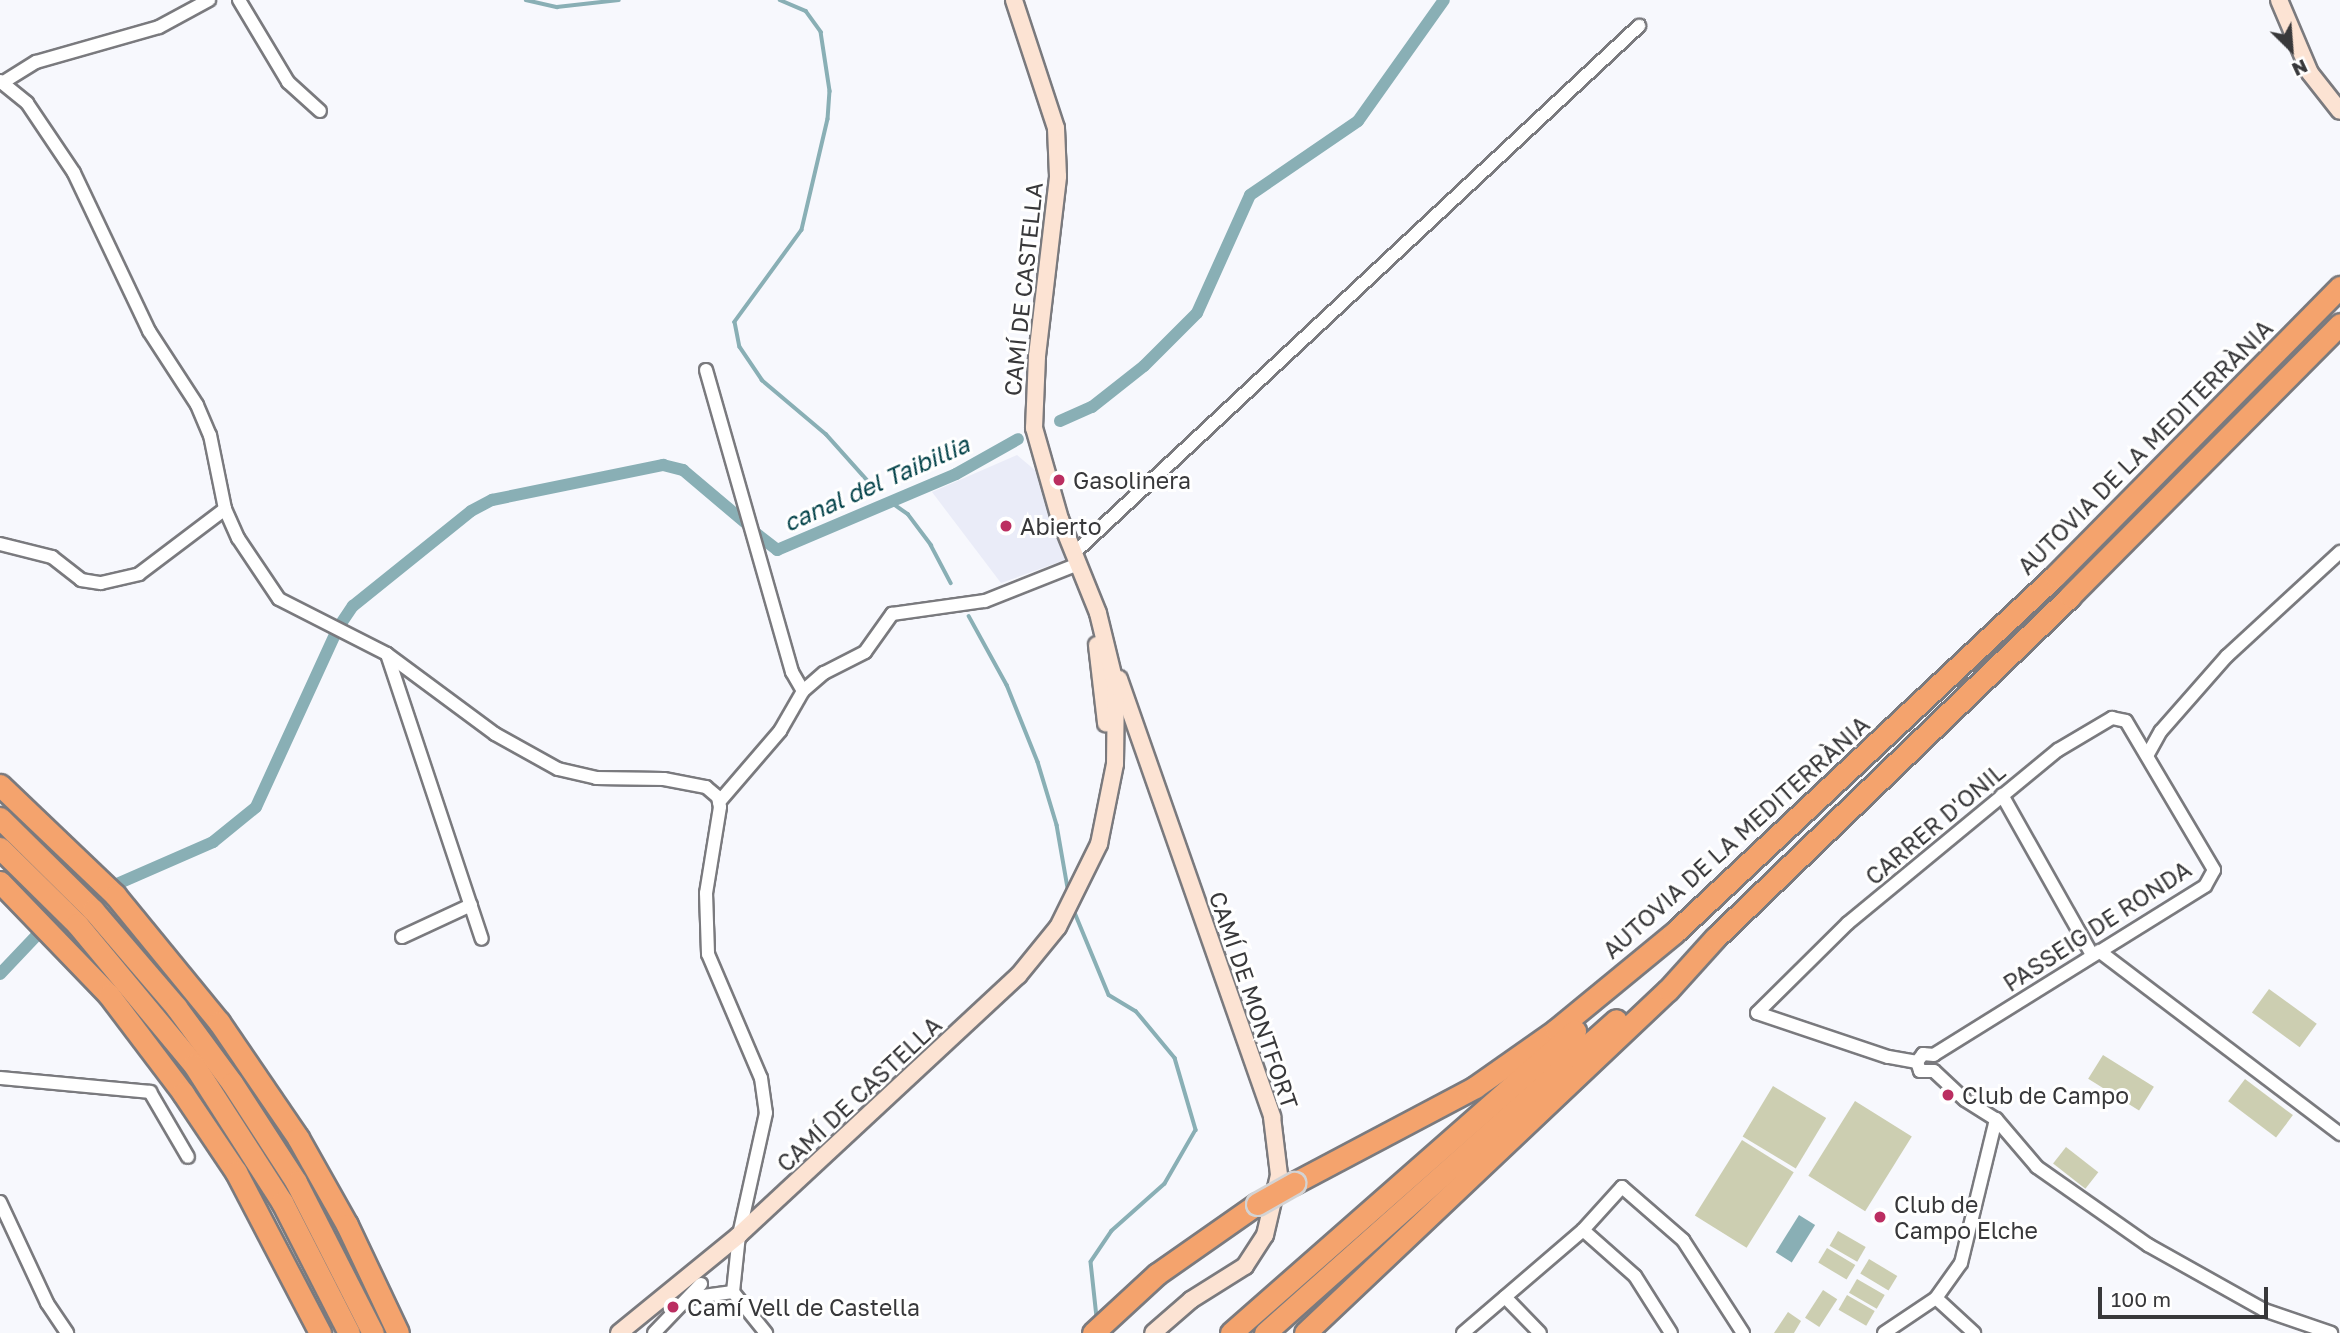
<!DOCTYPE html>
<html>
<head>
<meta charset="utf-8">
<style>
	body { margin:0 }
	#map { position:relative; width:2340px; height:1333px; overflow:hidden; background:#f7f8fd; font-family:"Golos Text",sans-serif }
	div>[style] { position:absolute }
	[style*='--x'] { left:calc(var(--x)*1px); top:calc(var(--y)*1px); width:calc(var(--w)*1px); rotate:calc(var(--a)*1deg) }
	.built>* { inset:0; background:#eaecf8 }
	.green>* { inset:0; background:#ccceb1; transform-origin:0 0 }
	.water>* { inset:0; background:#89afb5; transform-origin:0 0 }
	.stream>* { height:3.5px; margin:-1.75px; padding:0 1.75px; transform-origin:1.75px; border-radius:1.75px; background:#89afb5 }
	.canal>* { height:12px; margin:-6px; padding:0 6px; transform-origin:6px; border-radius:6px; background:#89afb5 }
	.roads { filter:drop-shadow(2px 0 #7a7a7e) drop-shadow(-2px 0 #7a7a7e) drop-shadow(0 2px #7a7a7e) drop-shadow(0 -2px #7a7a7e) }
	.street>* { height:12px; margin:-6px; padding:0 6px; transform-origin:6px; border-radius:6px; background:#fff }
	.secondary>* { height:16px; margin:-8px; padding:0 8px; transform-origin:8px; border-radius:8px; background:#fce3d3 }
	.highway>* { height:21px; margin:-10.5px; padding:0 10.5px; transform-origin:10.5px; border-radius:10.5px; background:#f4a36d }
	.bridges { filter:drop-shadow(2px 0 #d3d3d4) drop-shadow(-2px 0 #d3d3d4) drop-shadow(0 2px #d3d3d4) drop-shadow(0 -2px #d3d3d4) }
	.highway-bridge>* { height:21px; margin:-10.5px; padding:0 10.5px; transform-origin:10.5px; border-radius:10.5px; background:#f4a36d }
	.dots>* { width:19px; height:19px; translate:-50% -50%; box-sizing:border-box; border:4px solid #fff; border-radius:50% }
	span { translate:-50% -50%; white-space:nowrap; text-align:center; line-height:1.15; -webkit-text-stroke:6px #fff; paint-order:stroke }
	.street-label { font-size:23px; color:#38383a }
	.poi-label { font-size:23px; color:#38383a }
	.left { translate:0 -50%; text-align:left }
	.water-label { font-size:24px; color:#04434a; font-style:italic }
	.north { position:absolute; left:2256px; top:14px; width:70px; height:70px; -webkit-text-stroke:5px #fff; paint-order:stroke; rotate:155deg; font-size:19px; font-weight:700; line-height:28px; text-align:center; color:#38383a }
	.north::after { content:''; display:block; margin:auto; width:24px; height:32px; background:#38383a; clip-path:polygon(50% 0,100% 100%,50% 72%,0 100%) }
	.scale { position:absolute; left:2098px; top:1287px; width:170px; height:32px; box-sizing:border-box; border:4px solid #38383a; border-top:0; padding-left:9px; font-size:21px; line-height:24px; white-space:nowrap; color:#38383a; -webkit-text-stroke:5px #fff; paint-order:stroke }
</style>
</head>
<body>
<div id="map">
	<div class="built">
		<i style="clip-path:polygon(1017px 455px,1036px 471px,1065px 560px,1001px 583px,932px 492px)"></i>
	</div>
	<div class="green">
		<i style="left:2269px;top:989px;width:59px;height:29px;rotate:36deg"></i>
		<i style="left:2103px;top:1055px;width:60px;height:28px;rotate:32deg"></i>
		<i style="left:2245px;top:1079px;width:60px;height:28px;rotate:37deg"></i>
		<i style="left:1773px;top:1086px;width:62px;height:59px;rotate:31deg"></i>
		<i style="left:1855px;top:1101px;width:67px;height:88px;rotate:32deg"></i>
		<i style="left:1742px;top:1140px;width:61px;height:89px;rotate:32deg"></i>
		<i style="left:2066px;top:1147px;width:41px;height:21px;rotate:38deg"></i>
		<i style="left:1838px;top:1231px;width:32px;height:17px;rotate:30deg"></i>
		<i style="left:1827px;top:1248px;width:33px;height:17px;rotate:31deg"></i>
		<i style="left:1869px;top:1259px;width:33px;height:17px;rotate:31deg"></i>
		<i style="left:1857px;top:1279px;width:32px;height:16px;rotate:30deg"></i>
		<i style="left:1823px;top:1290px;width:17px;height:33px;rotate:33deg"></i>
		<i style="left:1847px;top:1295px;width:32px;height:17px;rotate:30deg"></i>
		<i style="clip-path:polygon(1788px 1312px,1801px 1321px,1794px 1333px,1774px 1333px)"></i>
	</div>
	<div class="water">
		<i style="left:1799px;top:1215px;width:19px;height:44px;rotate:32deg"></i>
	</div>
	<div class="stream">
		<i style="--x:526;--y:0;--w:32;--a:13"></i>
		<i style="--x:557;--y:7;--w:62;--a:-6.4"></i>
		<i style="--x:780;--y:0;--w:28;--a:23"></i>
		<i style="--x:806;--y:11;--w:26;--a:54"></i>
		<i style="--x:821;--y:32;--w:60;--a:81.3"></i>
		<i style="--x:830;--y:91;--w:28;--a:94"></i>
		<i style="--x:828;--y:119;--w:114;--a:103.2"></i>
		<i style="--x:802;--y:230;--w:114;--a:126.1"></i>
		<i style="--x:735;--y:322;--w:25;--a:79"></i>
		<i style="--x:740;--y:347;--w:40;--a:56"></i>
		<i style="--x:762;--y:380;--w:84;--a:40.2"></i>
		<i style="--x:826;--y:434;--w:75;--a:48.2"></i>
		<i style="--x:895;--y:505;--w:16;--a:35"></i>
		<i style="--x:908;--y:514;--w:39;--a:53"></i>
		<i style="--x:931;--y:545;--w:43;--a:62.2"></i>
		<i style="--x:969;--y:616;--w:79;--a:61.2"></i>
		<i style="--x:1007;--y:685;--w:83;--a:68.1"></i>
		<i style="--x:1038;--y:762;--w:66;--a:73.2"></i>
		<i style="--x:1057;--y:825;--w:70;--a:80.1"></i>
		<i style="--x:1073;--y:908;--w:94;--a:67.5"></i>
		<i style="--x:1109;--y:995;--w:31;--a:31"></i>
		<i style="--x:1136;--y:1011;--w:61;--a:50.3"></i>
		<i style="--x:1175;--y:1058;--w:75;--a:73.7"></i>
		<i style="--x:1196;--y:1130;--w:62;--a:119.9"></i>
		<i style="--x:1165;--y:1184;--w:71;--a:138.4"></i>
		<i style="--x:1112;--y:1231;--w:37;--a:124"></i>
		<i style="--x:1091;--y:1262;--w:55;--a:83.8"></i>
	</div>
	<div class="canal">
		<i style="--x:1060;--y:421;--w:35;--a:-24"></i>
		<i style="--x:1092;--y:407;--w:66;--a:-38.3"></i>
		<i style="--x:1144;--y:366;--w:75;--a:-45"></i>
		<i style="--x:1197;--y:313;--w:129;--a:-65.8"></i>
		<i style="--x:1250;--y:195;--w:131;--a:-34.4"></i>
		<i style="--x:1358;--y:121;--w:148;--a:-54.6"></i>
		<i style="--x:753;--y:531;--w:31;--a:38"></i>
		<i style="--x:777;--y:550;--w:194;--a:-23"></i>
		<i style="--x:956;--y:474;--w:71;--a:-29.4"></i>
		<i style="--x:340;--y:625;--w:23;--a:-56"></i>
		<i style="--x:353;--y:606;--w:151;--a:-38.8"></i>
		<i style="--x:471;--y:511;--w:24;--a:-28"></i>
		<i style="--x:492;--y:500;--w:175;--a:-11.6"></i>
		<i style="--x:663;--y:465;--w:21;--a:14"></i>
		<i style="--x:683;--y:470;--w:84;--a:40.2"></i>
		<i style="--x:117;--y:884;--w:105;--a:-23.6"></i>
		<i style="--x:213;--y:842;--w:55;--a:-39.1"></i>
		<i style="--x:256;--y:807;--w:187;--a:-65.4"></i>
		<i style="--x:0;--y:974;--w:55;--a:-46.5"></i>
	</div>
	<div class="roads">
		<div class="street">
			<i style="--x:239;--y:0;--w:96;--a:59.1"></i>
			<i style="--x:288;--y:82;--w:43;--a:42.2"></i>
			<i style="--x:0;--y:81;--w:35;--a:39"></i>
			<i style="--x:27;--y:103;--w:84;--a:56.1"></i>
			<i style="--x:74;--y:173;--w:175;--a:64.6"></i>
			<i style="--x:149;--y:331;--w:88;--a:57"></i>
			<i style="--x:197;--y:405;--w:33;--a:67"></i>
			<i style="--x:210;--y:435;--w:76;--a:78.5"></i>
			<i style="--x:225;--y:509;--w:32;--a:66"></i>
			<i style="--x:238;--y:538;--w:73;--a:56.1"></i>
			<i style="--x:279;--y:599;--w:121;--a:27"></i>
			<i style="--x:387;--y:654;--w:134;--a:36.5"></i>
			<i style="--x:495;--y:734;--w:72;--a:29.1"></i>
			<i style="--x:558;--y:769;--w:39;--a:13"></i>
			<i style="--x:596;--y:778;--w:68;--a:0.8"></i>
			<i style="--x:664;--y:779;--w:43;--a:10.8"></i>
			<i style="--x:706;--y:787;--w:16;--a:40"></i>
			<i style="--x:718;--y:797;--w:10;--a:79"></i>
			<i style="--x:720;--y:807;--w:87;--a:99.2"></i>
			<i style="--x:706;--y:893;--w:61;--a:88.1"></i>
			<i style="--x:708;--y:954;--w:135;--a:66.9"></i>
			<i style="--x:761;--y:1078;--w:35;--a:82"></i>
			<i style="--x:766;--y:1113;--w:125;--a:102.5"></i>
			<i style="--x:739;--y:1235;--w:57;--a:96"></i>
			<i style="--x:733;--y:1292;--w:53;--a:51.2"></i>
			<i style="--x:2;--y:83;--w:40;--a:-32"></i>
			<i style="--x:36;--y:62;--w:128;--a:-15.9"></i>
			<i style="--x:159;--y:27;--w:57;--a:-28.4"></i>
			<i style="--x:706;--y:370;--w:314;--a:74.1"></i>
			<i style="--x:792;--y:672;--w:22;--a:60"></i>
			<i style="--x:0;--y:544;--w:54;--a:14"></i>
			<i style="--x:52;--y:557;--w:37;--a:38"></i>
			<i style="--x:81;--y:580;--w:20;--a:9"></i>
			<i style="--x:101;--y:583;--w:39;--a:-13"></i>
			<i style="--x:139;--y:574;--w:108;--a:-37.1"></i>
			<i style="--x:1074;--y:553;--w:773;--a:-43.01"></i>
			<i style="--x:387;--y:654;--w:300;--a:71.6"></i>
			<i style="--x:2148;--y:754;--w:26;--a:-61"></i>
			<i style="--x:2161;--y:731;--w:100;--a:-48.7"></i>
			<i style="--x:2227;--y:656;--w:154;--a:-42.6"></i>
			<i style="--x:2002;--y:795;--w:184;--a:60.6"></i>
			<i style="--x:719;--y:802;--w:94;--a:-49.3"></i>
			<i style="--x:780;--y:731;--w:46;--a:-60.1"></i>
			<i style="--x:803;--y:691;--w:28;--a:-41"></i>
			<i style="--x:824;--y:673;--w:46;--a:-27.1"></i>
			<i style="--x:865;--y:652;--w:47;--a:-54.6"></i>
			<i style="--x:892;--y:614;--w:94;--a:-8"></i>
			<i style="--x:985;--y:601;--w:100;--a:-21.7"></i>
			<i style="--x:402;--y:937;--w:76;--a:-24.9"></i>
			<i style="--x:2099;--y:951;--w:303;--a:37.2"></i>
			<i style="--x:1917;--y:1062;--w:29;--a:-170"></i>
			<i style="--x:1888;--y:1057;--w:138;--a:-161.4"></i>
			<i style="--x:1757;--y:1013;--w:128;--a:-44.7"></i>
			<i style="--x:1848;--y:923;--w:272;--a:-39.5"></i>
			<i style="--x:2058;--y:750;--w:63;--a:-30.7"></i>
			<i style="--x:2112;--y:718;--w:14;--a:12"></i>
			<i style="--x:2126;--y:721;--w:173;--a:59.4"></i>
			<i style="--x:2214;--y:870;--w:18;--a:119"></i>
			<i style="--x:2205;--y:886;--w:319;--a:148.1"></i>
			<i style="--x:1934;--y:1071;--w:42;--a:43.1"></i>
			<i style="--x:1965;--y:1100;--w:36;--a:32"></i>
			<i style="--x:1996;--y:1119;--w:63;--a:49.5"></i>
			<i style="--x:2037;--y:1167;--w:136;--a:35.1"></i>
			<i style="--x:2148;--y:1245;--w:133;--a:29.3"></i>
			<i style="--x:2264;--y:1310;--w:71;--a:18.9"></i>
			<i style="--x:1934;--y:1071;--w:14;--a:180"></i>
			<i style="--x:1920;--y:1071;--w:9;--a:-108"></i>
			<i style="--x:1917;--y:1062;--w:10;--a:-53"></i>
			<i style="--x:1923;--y:1054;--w:11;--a:5"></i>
			<i style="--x:0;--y:1078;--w:151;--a:5.3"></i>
			<i style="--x:150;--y:1092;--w:75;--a:59.7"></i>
			<i style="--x:0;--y:1202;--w:111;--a:65"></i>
			<i style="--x:47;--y:1303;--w:36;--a:56"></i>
			<i style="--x:1583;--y:1230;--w:69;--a:41.5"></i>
			<i style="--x:1635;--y:1276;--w:67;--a:57.7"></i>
			<i style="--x:1505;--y:1297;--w:50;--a:45.8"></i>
			<i style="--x:689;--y:1298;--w:44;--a:-7.8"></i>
			<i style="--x:1936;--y:1298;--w:52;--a:42.6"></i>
			<i style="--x:654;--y:1333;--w:68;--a:-46.2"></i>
			<i style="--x:1463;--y:1333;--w:158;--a:-40.6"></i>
			<i style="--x:1583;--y:1230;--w:58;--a:-47.8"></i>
			<i style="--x:1622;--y:1187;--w:81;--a:41"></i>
			<i style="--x:1683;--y:1240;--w:111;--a:57.2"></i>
			<i style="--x:1884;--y:1333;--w:63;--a:-33.9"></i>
			<i style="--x:1936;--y:1298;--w:43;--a:-54.5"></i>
			<i style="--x:1961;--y:1263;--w:148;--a:-76.3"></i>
		</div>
		<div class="secondary">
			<i style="--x:2279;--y:0;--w:79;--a:67"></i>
			<i style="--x:2310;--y:73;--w:48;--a:51.7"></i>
			<i style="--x:1097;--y:645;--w:79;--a:83.4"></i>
			<i style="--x:1119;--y:679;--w:464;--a:70.7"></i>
			<i style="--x:1272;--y:1117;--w:58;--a:83.1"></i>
			<i style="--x:1279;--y:1175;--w:62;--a:103.1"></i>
			<i style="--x:1265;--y:1235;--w:37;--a:123"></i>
			<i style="--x:1245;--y:1266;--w:64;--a:147.8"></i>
			<i style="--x:1191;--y:1300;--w:50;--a:139"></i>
			<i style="--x:619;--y:1333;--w:155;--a:-39.2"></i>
			<i style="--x:739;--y:1235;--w:381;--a:-42.9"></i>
			<i style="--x:1018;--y:976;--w:63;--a:-50.8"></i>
			<i style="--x:1058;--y:927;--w:93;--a:-63.7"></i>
			<i style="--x:1099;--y:844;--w:82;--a:-78.7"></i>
			<i style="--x:1115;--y:764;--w:77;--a:-89.3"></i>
			<i style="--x:1116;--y:687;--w:76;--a:-103.7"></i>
			<i style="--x:1098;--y:613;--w:101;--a:-112"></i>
			<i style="--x:1060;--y:519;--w:95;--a:-105.9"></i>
			<i style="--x:1034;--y:428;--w:72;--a:-87.6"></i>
			<i style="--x:1037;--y:356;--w:181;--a:-83.3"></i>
			<i style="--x:1058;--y:176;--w:48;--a:-92.4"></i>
			<i style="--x:1056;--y:128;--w:135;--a:-108.2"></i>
		</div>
		<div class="highway">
			<i style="--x:0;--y:785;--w:159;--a:43.7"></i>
			<i style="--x:115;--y:895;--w:164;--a:50.7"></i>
			<i style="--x:219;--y:1022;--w:140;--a:55.7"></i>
			<i style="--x:298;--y:1138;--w:100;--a:60.6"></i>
			<i style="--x:347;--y:1225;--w:119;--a:64.7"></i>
			<i style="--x:0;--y:818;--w:131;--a:44.7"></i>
			<i style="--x:93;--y:910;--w:128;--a:49.4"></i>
			<i style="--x:176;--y:1007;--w:94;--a:53.6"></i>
			<i style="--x:232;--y:1083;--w:118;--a:57.1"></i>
			<i style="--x:296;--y:1182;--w:169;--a:63"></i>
			<i style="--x:0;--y:848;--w:108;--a:44.6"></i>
			<i style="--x:77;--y:924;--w:183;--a:50.3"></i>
			<i style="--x:194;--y:1065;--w:163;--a:57.3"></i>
			<i style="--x:282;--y:1202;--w:147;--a:62.9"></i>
			<i style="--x:0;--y:882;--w:157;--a:46"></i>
			<i style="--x:109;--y:995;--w:123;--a:52.9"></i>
			<i style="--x:183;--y:1093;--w:95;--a:56.1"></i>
			<i style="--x:236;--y:1172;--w:182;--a:62.4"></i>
			<i style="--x:1294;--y:1183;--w:205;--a:-27.9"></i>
			<i style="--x:1475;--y:1087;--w:99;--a:-35.1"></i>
			<i style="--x:1556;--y:1030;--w:153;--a:-39.4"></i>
			<i style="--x:1674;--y:933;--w:522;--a:-43.14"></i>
			<i style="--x:2055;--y:576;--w:406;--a:-45.4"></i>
			<i style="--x:1093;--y:1333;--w:87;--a:-42.7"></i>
			<i style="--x:1157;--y:1274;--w:122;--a:-35"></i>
			<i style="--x:1231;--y:1333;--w:458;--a:-41.3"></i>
			<i style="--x:1265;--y:1333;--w:470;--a:-41.7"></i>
			<i style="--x:1305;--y:1333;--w:499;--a:-43.4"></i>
			<i style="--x:1668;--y:990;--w:70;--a:-47.9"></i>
			<i style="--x:1715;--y:938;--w:493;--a:-43.9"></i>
			<i style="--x:2070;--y:596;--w:383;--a:-45.2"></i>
		</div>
	</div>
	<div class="bridges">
		<div class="highway-bridge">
			<i style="--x:1257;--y:1204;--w:43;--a:-29.6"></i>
		</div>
	</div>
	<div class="dots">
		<i style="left:1059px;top:480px;background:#bb2e61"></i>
		<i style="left:1006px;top:526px;background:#bb2e61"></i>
		<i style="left:1948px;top:1095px;background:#bb2e61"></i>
		<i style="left:1880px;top:1217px;background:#bb2e61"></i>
		<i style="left:673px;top:1307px;background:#bb2e61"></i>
	</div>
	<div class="street-label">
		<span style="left:1023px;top:289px;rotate:-84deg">CAMÍ DE CASTELLA</span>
		<span style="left:2145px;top:447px;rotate:-45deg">AUTOVIA DE LA MEDITERRÀNIA</span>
		<span style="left:1935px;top:824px;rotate:-40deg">CARRER D'ONIL</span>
		<span style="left:1736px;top:837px;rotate:-42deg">AUTOVIA DE LA MEDITERRÀNIA</span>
		<span style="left:2097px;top:926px;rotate:-33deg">PASSEIG DE RONDA</span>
		<span style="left:1254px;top:1000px;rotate:71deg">CAMÍ DE MONTFORT</span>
		<span style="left:859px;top:1094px;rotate:-43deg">CAMÍ DE CASTELLA</span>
	</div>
	<div class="poi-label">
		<span class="left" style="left:1073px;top:480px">Gasolinera</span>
		<span class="left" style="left:1020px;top:526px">Abierto</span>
		<span class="left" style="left:1962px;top:1095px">Club de Campo</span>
		<span class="left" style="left:1894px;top:1217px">Club de<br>Campo Elche</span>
		<span class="left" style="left:687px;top:1307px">Camí Vell de Castella</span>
	</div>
	<div class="water-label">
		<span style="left:876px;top:483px;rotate:-24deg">canal del Taibillia</span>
	</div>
	<div class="north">N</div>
	<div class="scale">100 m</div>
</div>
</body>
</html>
